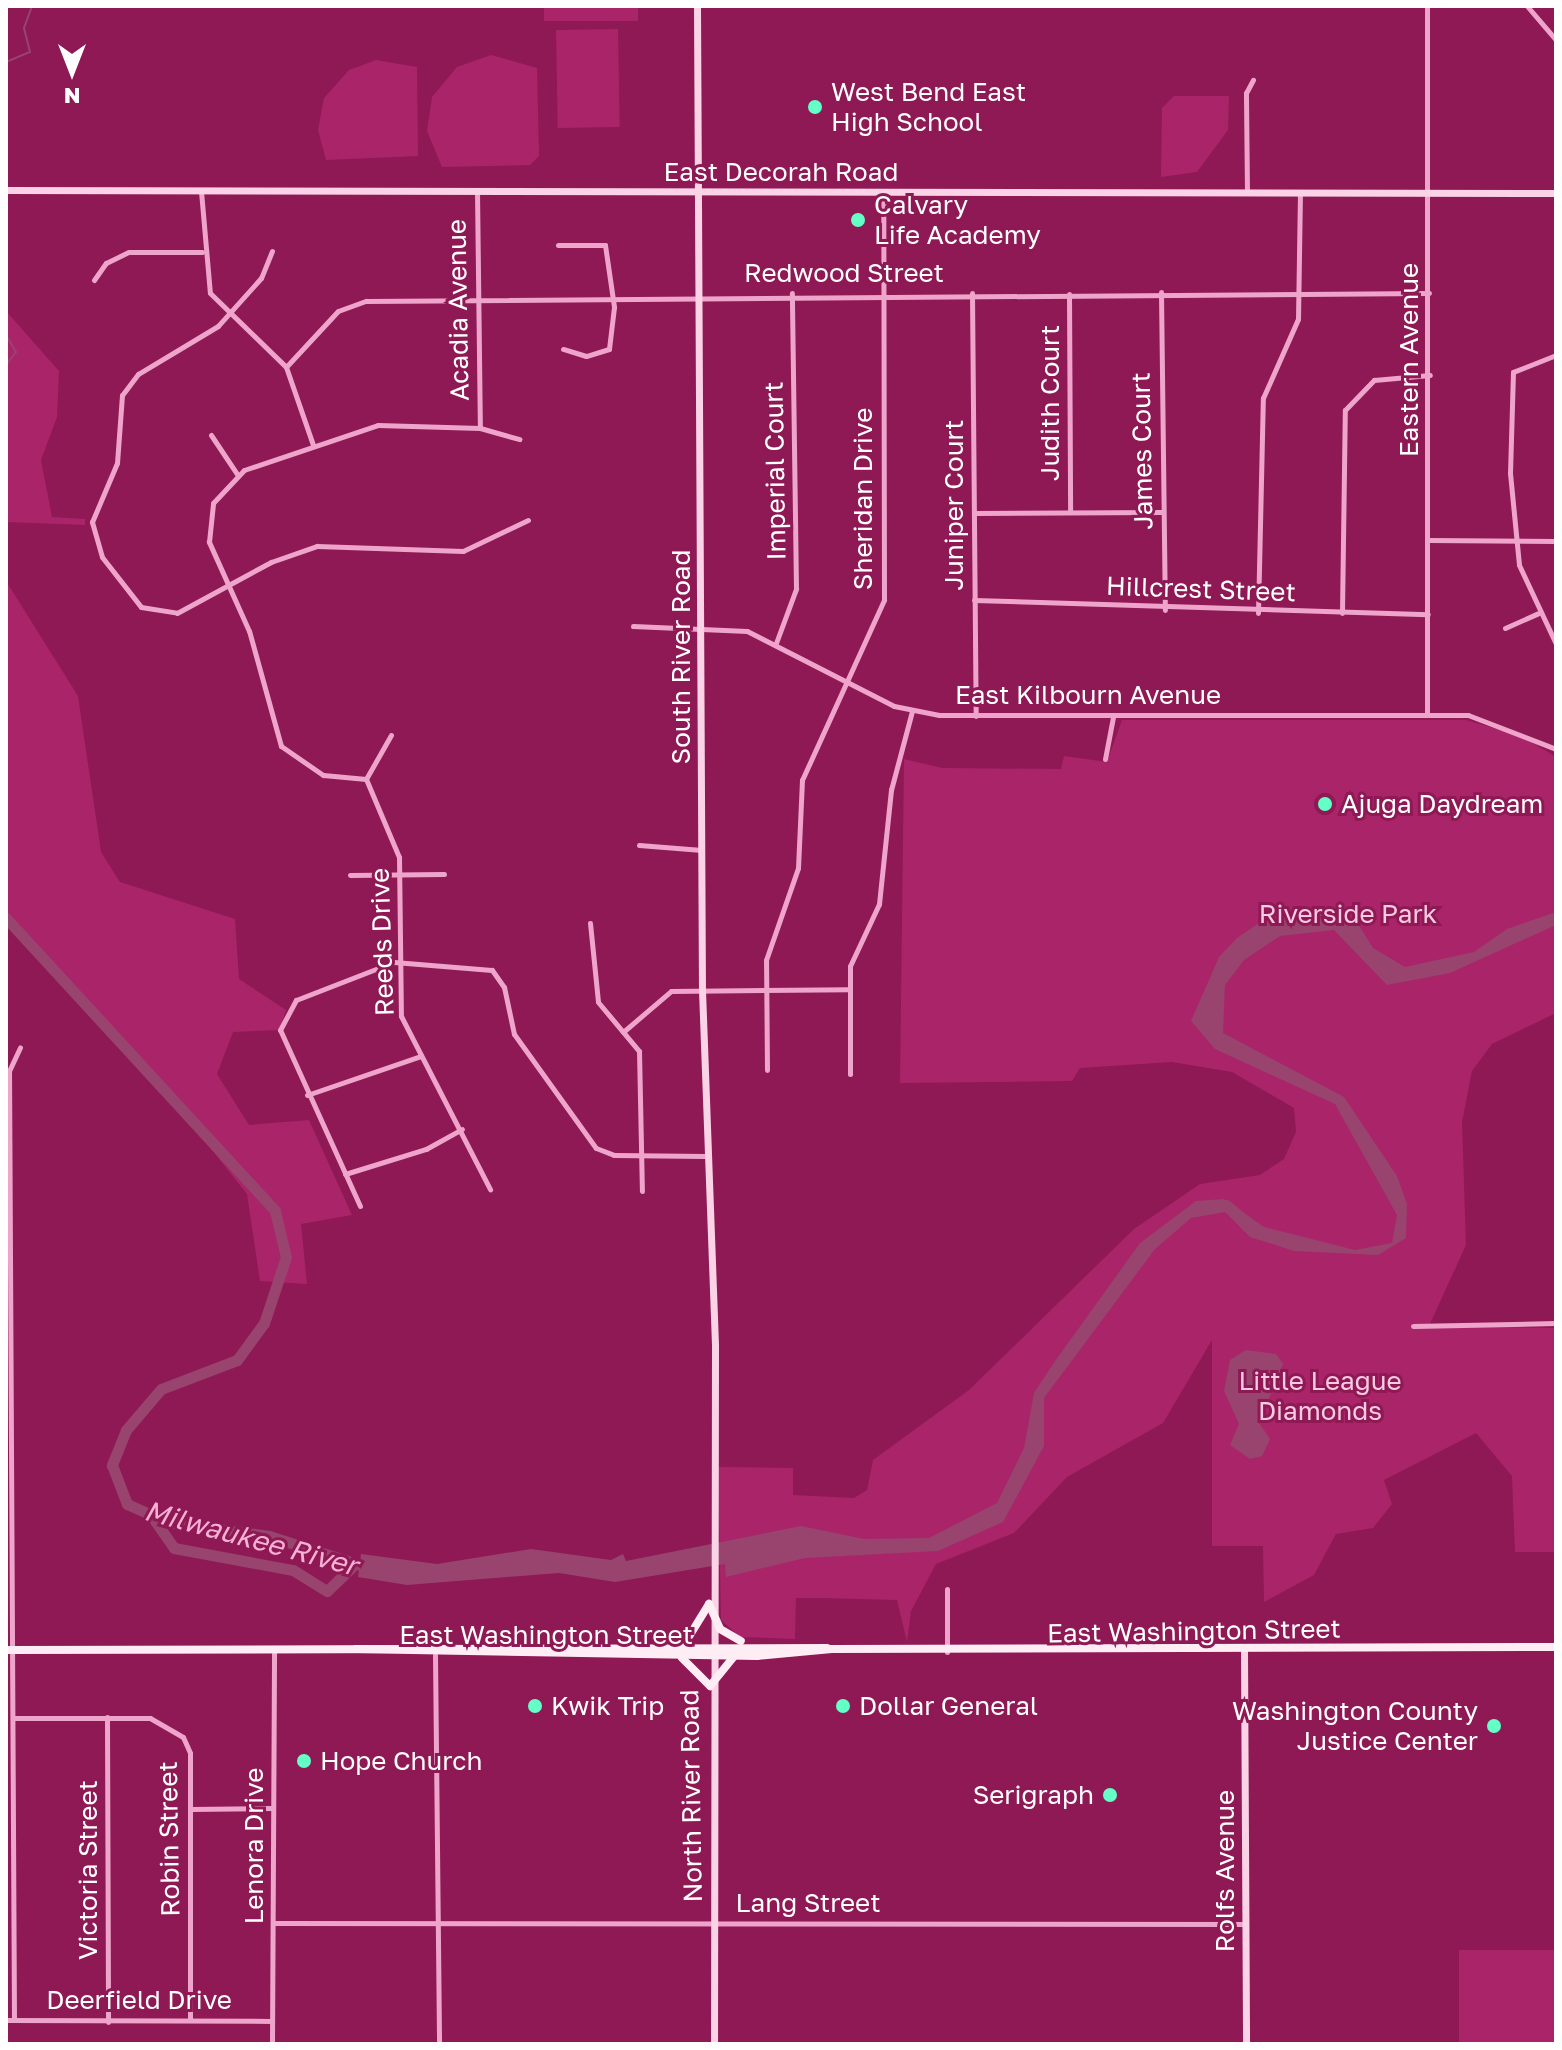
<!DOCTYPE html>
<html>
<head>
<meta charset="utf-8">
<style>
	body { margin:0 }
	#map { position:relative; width:1562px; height:2050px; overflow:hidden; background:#8e1954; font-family:"Golos Text",sans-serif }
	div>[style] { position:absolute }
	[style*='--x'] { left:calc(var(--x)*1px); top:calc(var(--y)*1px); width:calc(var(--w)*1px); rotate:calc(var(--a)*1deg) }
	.green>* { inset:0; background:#aa246a; transform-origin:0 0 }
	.water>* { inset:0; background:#98446e }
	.stream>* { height:2px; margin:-1px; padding:0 1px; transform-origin:1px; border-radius:1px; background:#98446e }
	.river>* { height:11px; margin:-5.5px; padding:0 5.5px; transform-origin:5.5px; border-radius:5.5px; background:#98446e }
	.street>* { height:5px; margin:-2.5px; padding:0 2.5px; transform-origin:2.5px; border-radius:2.5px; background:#efa5cb }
	.secondary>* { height:7px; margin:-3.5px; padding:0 3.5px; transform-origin:3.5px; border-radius:3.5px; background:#fad3e6 }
	.primary>* { height:8px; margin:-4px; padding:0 4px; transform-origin:4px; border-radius:4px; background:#ffedf5 }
	.dots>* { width:22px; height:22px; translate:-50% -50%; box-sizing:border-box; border:4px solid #8e1954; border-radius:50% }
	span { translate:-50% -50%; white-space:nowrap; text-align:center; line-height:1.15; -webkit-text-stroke:6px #8e1954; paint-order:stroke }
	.poi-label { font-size:26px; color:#fff }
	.left { translate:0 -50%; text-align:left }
	.right { translate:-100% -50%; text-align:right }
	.street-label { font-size:26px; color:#fff }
	.park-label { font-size:26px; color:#fbcbe4 }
	.water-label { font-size:28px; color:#f6b1d5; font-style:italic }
	.frame { position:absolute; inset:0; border:8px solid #fff; pointer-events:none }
	.north { position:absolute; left:32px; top:32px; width:80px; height:80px; -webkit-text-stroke:6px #8e1954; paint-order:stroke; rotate:180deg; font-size:22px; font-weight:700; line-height:32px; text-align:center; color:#fff }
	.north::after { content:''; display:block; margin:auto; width:28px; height:36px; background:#fff; clip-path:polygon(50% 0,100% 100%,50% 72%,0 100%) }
</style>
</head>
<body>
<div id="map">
	<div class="green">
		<i style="left:544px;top:6px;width:94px;height:15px"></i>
		<i style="left:618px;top:29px;width:98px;height:62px;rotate:89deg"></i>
		<i style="clip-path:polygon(491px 55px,537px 68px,539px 156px,530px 165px,442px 167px,427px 131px,432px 97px,457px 67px)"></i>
		<i style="clip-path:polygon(376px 60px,417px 67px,418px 156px,326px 160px,318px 130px,324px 98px,349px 70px)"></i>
		<i style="clip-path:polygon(1174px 96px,1229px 96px,1228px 130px,1197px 172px,1161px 177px,1162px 108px)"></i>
		<i style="clip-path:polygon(6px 311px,59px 371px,57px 417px,41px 460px,52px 517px,85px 519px,85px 525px,6px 522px)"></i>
		<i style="clip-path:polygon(6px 581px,78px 696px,101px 852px,120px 882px,235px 919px,239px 979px,286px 1010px,280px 1030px,233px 1032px,217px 1074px,249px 1125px,309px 1120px,352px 1215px,301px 1224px,307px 1284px,260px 1281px,247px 1194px,142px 1062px,6px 921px)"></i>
		<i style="clip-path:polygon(1122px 720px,1466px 720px,1521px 736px,1556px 757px,1556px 1013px,1492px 1044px,1472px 1071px,1462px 1122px,1466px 1245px,1429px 1326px,1556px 1328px,1556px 1552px,1515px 1552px,1512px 1476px,1476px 1433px,1384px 1480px,1392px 1504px,1373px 1528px,1336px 1534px,1314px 1575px,1264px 1602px,1263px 1546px,1212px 1546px,1212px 1340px,1163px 1423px,1067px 1477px,1014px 1533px,936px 1564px,911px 1611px,907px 1642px,897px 1600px,822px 1598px,796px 1598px,795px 1639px,740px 1637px,721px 1620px,718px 1467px,793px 1468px,793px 1495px,854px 1498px,867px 1490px,873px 1460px,969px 1390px,1134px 1229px,1200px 1184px,1260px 1175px,1284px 1159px,1296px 1132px,1294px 1108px,1232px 1072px,1172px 1062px,1080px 1068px,1072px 1081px,900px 1083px,904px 759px,942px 768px,1061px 769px,1064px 756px,1107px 762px)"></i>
		<i style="left:1556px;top:1950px;width:94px;height:97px;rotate:90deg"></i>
	</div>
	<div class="water">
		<i style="clip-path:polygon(1321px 908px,1358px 924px,1373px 948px,1405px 967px,1474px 952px,1507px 929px,1556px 912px,1556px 925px,1450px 973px,1387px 985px,1334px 930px,1280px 936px,1244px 960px,1225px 985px,1223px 1033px,1344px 1097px,1397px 1176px,1407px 1204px,1406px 1238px,1378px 1255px,1294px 1251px,1250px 1237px,1225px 1212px,1191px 1218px,1155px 1249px,1044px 1398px,1044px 1446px,1003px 1522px,938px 1551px,805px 1558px,726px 1577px,725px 1564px,615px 1582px,559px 1573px,407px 1585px,358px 1577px,361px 1554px,437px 1564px,531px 1549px,611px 1560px,623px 1554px,626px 1561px,801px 1526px,864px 1539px,929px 1538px,997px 1503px,1024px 1448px,1034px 1393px,1053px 1364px,1140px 1243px,1196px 1201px,1224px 1199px,1264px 1227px,1355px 1250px,1392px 1243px,1397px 1215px,1335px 1104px,1215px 1049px,1191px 1021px,1219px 957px,1237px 938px,1265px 919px)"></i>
		<i style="clip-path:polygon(1246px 1350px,1276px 1354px,1283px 1364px,1259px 1423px,1270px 1439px,1262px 1456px,1250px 1459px,1230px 1445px,1239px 1424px,1224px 1391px,1230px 1360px)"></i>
	</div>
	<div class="stream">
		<i style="--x:6;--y:62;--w:26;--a:-23"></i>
		<i style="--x:30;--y:52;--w:25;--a:-104"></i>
		<i style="--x:24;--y:28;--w:23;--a:-70"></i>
		<i style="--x:6;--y:335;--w:20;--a:60"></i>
		<i style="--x:16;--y:352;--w:16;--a:128"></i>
		<i style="--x:6;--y:402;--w:14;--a:90"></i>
	</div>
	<div class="river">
		<i style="--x:6;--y:918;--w:398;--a:47.4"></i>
		<i style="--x:275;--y:1211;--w:47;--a:76.6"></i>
		<i style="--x:286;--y:1257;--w:70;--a:108.4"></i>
		<i style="--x:264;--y:1323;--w:46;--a:126.1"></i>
		<i style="--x:237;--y:1360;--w:81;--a:159.1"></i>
		<i style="--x:161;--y:1389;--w:54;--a:130.5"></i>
		<i style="--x:126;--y:1430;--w:38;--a:112"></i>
		<i style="--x:112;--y:1465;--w:42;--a:69"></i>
		<i style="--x:127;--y:1504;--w:44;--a:24.2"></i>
		<i style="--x:167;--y:1522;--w:103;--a:7.8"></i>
		<i style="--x:269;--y:1536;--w:109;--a:17.6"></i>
		<i style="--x:1226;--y:1205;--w:43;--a:39.3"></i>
		<i style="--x:151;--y:1515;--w:40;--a:55.1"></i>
		<i style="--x:174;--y:1548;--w:121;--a:10.5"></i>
		<i style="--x:293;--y:1570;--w:40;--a:32"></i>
		<i style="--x:327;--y:1591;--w:35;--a:-44"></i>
	</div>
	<div class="street">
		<i style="--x:1427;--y:6;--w:708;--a:90"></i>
		<i style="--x:1527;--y:6;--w:45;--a:49.5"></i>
		<i style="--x:201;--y:191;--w:102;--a:85"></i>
		<i style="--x:210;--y:293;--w:106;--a:44.2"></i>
		<i style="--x:286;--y:367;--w:83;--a:70.9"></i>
		<i style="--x:477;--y:191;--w:237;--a:89.3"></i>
		<i style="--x:1247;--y:192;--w:99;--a:-90.6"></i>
		<i style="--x:1246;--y:93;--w:15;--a:-62"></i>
		<i style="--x:558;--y:245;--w:47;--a:0"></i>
		<i style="--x:605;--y:245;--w:63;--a:81.7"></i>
		<i style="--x:614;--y:307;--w:42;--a:96.8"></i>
		<i style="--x:609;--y:349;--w:24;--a:163"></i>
		<i style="--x:586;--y:356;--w:24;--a:-163"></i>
		<i style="--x:272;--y:251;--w:29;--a:112"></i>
		<i style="--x:261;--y:278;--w:64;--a:131.9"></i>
		<i style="--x:218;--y:326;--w:93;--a:149"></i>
		<i style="--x:138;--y:374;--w:26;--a:127"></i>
		<i style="--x:122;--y:395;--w:68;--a:94.2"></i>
		<i style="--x:117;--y:463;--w:64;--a:113"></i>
		<i style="--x:92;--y:522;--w:36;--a:74"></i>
		<i style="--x:102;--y:557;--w:63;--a:52"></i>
		<i style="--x:141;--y:607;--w:36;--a:9"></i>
		<i style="--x:177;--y:613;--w:107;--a:-28.5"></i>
		<i style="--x:271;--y:562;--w:49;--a:-19.2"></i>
		<i style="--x:317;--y:546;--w:146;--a:2"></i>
		<i style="--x:463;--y:551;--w:72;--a:-25.5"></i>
		<i style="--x:94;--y:280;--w:21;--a:-55"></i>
		<i style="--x:106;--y:263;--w:25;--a:-26"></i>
		<i style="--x:129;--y:252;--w:73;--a:0"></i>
		<i style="--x:1161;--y:292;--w:318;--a:89.3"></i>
		<i style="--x:972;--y:293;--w:423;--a:89.5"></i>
		<i style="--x:1069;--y:294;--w:218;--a:89.7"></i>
		<i style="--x:1556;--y:316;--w:13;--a:90"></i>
		<i style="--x:1556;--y:355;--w:46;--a:158.4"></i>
		<i style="--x:1513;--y:372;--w:101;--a:91.7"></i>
		<i style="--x:1510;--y:473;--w:92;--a:84.4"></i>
		<i style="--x:1519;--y:565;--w:87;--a:64.9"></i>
		<i style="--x:286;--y:367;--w:76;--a:-47.1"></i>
		<i style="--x:338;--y:311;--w:30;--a:-20"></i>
		<i style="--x:366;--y:301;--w:1063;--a:-0.43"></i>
		<i style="--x:211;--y:435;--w:47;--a:56.3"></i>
		<i style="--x:974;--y:513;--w:189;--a:-0.3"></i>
		<i style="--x:1428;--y:540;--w:128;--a:0.4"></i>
		<i style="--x:974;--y:600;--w:454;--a:1.8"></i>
		<i style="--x:1258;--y:613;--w:215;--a:-88.7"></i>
		<i style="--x:1263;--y:398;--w:86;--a:-66.1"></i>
		<i style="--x:1298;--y:319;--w:126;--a:-89.1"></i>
		<i style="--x:1342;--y:613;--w:203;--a:-89.2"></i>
		<i style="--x:1345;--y:410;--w:42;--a:-46"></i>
		<i style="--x:1374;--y:380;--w:56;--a:-5.1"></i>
		<i style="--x:633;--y:626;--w:114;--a:2.5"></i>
		<i style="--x:747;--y:631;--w:165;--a:27"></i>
		<i style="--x:894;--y:706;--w:46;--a:11.3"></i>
		<i style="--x:939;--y:715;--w:529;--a:0"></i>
		<i style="--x:1468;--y:715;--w:94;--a:21.1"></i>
		<i style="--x:1505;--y:628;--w:36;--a:-24"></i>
		<i style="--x:776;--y:643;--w:58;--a:-69.7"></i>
		<i style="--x:796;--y:589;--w:296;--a:-90.8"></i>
		<i style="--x:391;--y:735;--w:51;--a:119.6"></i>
		<i style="--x:366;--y:779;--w:85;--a:67.1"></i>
		<i style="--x:399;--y:857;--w:159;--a:89.3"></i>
		<i style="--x:401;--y:1016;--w:195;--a:62.8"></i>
		<i style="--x:1105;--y:759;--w:43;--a:-79.2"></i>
		<i style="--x:366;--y:779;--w:43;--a:-174.7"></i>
		<i style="--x:323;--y:775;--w:51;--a:-145.4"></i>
		<i style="--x:281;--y:746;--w:119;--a:-105.5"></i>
		<i style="--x:249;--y:631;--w:98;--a:-114.2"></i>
		<i style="--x:209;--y:542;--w:39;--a:-84"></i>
		<i style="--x:213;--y:503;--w:45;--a:-46.8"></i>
		<i style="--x:244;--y:470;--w:141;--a:-18.6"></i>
		<i style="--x:378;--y:425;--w:102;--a:1.7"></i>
		<i style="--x:480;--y:428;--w:41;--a:15.8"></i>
		<i style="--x:639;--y:845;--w:63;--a:4.5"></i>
		<i style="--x:350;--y:875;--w:94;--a:-0.6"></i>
		<i style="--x:590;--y:923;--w:79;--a:84.2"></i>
		<i style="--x:598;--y:1002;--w:64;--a:50.1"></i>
		<i style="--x:639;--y:1051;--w:140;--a:88.8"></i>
		<i style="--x:623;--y:1032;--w:63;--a:-40.5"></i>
		<i style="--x:671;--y:991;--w:178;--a:-0.6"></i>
		<i style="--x:767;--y:1070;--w:110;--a:-90.5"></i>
		<i style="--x:766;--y:960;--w:97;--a:-70.8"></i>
		<i style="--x:798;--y:868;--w:88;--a:-87.4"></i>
		<i style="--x:802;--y:780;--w:198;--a:-65.5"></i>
		<i style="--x:884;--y:600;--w:408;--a:-90.1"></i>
		<i style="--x:850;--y:1074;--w:108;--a:-90"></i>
		<i style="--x:850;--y:966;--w:68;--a:-64.9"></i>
		<i style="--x:879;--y:904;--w:115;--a:-84"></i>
		<i style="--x:891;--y:790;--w:82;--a:-75.1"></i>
		<i style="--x:307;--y:1095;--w:120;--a:-18.9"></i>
		<i style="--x:345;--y:1174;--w:85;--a:-17.2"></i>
		<i style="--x:426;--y:1149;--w:41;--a:-29.1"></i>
		<i style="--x:360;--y:1206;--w:193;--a:-114.4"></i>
		<i style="--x:280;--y:1030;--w:34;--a:-62"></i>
		<i style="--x:296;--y:1000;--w:105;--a:-21.2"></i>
		<i style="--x:394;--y:962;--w:98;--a:4.7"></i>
		<i style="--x:492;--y:970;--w:21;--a:55"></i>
		<i style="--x:504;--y:987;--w:48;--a:78"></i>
		<i style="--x:514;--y:1034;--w:140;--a:54.3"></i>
		<i style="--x:596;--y:1148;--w:19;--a:21"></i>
		<i style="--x:614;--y:1155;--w:91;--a:0.6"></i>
		<i style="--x:1413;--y:1326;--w:143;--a:-1.2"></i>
		<i style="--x:947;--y:1652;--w:63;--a:-90"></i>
		<i style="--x:435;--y:1655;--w:389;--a:89.4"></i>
		<i style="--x:107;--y:1717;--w:305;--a:89.8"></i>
		<i style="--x:14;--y:1718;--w:136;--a:0"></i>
		<i style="--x:150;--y:1718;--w:38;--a:30"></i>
		<i style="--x:183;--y:1737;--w:17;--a:66"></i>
		<i style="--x:190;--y:1753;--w:266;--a:90"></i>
		<i style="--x:191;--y:1809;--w:82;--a:-0.7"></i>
		<i style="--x:274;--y:1923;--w:971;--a:0.06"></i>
		<i style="--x:6;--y:2020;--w:266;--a:0.2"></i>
		<i style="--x:14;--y:2020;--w:949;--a:-90.3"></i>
		<i style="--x:9;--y:1071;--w:26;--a:-65"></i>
		<i style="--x:272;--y:2044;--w:396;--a:-89.7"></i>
	</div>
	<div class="secondary">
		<i style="--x:697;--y:6;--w:984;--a:89.71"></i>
		<i style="--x:702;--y:990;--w:355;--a:87.9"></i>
		<i style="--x:715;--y:1345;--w:699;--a:90.08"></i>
		<i style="--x:6;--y:190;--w:1550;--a:0.11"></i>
		<i style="--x:1244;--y:1650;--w:394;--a:89.7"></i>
	</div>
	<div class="primary">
		<i style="--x:709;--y:1604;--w:27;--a:66"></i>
		<i style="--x:720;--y:1629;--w:24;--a:30"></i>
		<i style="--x:685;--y:1643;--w:46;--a:-58.4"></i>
		<i style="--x:356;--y:1649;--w:401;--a:1"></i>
		<i style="--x:757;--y:1656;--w:75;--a:-5.3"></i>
		<i style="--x:832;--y:1649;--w:724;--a:-0.16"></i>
		<i style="--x:6;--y:1650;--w:821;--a:-0.14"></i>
		<i style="--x:682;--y:1658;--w:40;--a:45"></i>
		<i style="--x:710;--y:1686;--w:38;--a:-51"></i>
	</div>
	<div class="dots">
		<i style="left:815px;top:107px;background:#63ffc7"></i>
		<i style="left:858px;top:220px;background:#63ffc7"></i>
		<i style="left:1325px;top:804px;background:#63ffc7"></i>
		<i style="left:535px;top:1706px;background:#63ffc7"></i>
		<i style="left:843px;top:1706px;background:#63ffc7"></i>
		<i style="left:1494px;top:1726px;background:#63ffc7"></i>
		<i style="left:304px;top:1761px;background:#63ffc7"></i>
		<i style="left:1110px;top:1795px;background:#63ffc7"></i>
	</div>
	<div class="poi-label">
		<span class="left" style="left:831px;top:107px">West Bend East<br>High School</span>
		<span class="left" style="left:874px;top:220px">Calvary<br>Life Academy</span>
		<span class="left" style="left:1341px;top:804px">Ajuga Daydream</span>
		<span class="left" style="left:551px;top:1706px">Kwik Trip</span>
		<span class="left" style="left:859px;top:1706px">Dollar General</span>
		<span class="right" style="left:1478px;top:1726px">Washington County<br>Justice Center</span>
		<span class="left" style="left:320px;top:1761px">Hope Church</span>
		<span class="right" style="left:1094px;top:1795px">Serigraph</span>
	</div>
	<div class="street-label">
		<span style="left:781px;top:172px">East Decorah Road</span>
		<span style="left:844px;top:273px">Redwood Street</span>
		<span style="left:458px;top:310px;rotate:-91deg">Acadia Avenue</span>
		<span style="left:1409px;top:360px;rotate:-90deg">Eastern Avenue</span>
		<span style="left:1050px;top:403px;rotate:-90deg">Judith Court</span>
		<span style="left:1142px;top:451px;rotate:-91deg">James Court</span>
		<span style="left:775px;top:471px;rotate:-91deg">Imperial Court</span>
		<span style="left:863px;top:499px;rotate:-90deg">Sheridan Drive</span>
		<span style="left:954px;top:505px;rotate:-90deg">Juniper Court</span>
		<span style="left:1201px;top:589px;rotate:2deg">Hillcrest Street</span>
		<span style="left:681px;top:657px;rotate:-90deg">South River Road</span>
		<span style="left:1088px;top:695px">East Kilbourn Avenue</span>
		<span style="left:382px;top:942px;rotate:-92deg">Reeds Drive</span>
		<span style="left:1194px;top:1631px;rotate:-1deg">East Washington Street</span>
		<span style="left:546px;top:1635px">East Washington Street</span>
		<span style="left:691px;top:1796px;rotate:-91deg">North River Road</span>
		<span style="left:169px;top:1839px;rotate:-91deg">Robin Street</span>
		<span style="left:254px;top:1846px;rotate:-90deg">Lenora Drive</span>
		<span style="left:88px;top:1870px;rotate:-90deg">Victoria Street</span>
		<span style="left:1225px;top:1871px;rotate:-90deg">Rolfs Avenue</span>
		<span style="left:808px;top:1903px">Lang Street</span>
		<span style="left:139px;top:2000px">Deerfield Drive</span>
	</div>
	<div class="park-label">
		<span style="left:1348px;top:914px">Riverside Park</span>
		<span style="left:1320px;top:1396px">Little League<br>Diamonds</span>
	</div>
	<div class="water-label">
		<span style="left:251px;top:1538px;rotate:15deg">Milwaukee River</span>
	</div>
	<div class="frame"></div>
	<div class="north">N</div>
</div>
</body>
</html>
